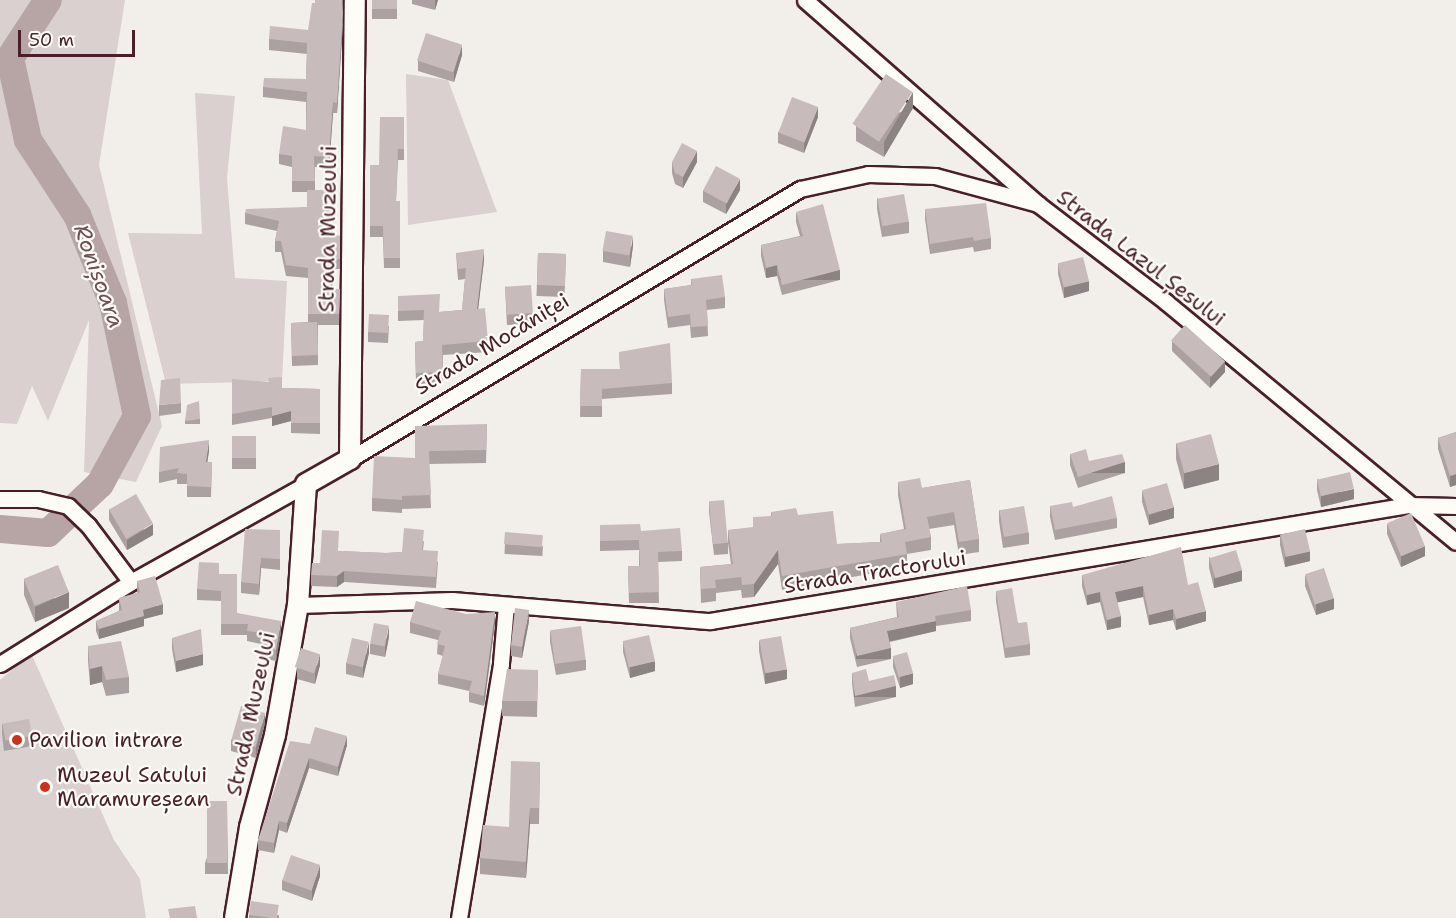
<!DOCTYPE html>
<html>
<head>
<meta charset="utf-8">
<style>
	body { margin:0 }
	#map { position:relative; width:1456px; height:918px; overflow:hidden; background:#f2efeb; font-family:"Shantell Sans",sans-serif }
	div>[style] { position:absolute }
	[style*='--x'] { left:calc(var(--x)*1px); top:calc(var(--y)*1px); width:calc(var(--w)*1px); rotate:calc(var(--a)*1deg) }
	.green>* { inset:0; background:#d9d0cf }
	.river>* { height:28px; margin:-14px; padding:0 14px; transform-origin:14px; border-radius:14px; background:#b7a5a6 }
	.roads { filter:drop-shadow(2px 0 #4a1f2b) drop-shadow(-2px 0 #4a1f2b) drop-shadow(0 2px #4a1f2b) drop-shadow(0 -2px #4a1f2b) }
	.minor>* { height:15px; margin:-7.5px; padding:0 7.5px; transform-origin:7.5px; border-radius:7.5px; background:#fdfcf7 }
	.tertiary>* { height:20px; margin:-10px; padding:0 10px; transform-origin:10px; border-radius:10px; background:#fdfcf7 }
	.wall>* { inset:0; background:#aca1a1; transform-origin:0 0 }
	.shaded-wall>* { inset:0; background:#8c8383; transform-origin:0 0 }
	.building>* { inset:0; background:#c8bbbb; transform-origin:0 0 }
	.dots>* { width:16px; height:16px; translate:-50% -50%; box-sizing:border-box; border:3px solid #fdfcf7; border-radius:50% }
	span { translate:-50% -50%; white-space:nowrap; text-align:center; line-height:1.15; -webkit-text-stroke:4.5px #fdfcf7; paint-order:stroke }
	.street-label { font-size:21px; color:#4a1f2b }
	.poi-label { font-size:21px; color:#4a1f2b }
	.left { translate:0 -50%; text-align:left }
	.water-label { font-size:22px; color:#704e56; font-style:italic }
	.scale { position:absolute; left:18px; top:30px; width:117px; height:27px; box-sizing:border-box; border:3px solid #4a1f2b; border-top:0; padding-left:8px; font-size:18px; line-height:21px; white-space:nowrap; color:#4a1f2b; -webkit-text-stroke:4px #fdfcf7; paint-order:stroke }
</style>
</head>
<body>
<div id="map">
	<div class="green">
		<i style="clip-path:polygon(0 0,125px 0,99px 165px,162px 426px,136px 482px,84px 472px,89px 320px,48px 421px,32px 386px,17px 424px,0 423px)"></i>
		<i style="clip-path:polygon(406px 74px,448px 80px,497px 212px,408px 225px)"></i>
		<i style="clip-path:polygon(195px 93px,235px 96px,227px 178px,235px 278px,287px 281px,282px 381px,166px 384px,128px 233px,202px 234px)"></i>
		<i style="clip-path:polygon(31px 653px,114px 840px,140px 879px,146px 918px,0 918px,0 680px)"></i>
	</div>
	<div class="river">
		<i style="--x:0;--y:529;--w:48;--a:4.8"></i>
		<i style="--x:48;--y:533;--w:71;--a:-43.3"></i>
		<i style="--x:100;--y:484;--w:77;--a:-61.4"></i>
		<i style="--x:137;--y:416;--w:116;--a:-102"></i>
		<i style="--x:113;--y:303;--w:95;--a:-112.2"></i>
		<i style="--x:77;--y:215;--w:90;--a:-123.2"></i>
		<i style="--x:28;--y:140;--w:84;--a:-102.4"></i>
		<i style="--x:10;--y:58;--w:69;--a:-56.8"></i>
	</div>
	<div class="roads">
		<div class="minor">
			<i style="--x:805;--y:0;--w:310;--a:41.2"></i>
			<i style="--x:1038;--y:204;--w:161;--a:37.4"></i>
			<i style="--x:1166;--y:302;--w:376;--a:39.6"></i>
			<i style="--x:350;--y:459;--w:525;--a:-30.96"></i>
			<i style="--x:800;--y:189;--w:70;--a:-12.4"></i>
			<i style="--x:868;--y:174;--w:67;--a:1.7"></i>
			<i style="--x:935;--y:176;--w:107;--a:15.2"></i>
			<i style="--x:0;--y:499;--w:38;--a:0"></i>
			<i style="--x:38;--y:499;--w:31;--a:13"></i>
			<i style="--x:68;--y:506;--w:28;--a:44"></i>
			<i style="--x:88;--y:525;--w:71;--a:53"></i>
			<i style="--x:298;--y:605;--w:154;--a:-1.9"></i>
			<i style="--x:452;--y:600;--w:259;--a:4.7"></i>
			<i style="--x:710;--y:621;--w:709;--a:-9.42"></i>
			<i style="--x:1409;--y:505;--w:47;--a:1.2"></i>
			<i style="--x:0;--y:664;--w:155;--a:-32"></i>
			<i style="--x:131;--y:582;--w:201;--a:-29.2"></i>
			<i style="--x:459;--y:918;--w:258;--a:-80.6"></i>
			<i style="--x:501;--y:663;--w:58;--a:-85.1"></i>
		</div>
		<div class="tertiary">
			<i style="--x:235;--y:918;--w:92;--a:-80.6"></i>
			<i style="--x:250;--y:827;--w:95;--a:-74.8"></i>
			<i style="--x:275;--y:735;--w:132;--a:-80"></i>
			<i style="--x:298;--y:605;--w:121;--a:-86.2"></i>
			<i style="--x:306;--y:484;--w:51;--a:-29.6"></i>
			<i style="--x:350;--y:459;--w:459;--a:-89.4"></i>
		</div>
	</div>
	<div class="wall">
		<i style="left:372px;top:0;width:25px;height:19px"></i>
		<i style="clip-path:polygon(412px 0,438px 0,435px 10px,412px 4px)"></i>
		<i style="clip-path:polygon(343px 23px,337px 113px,333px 113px,329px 168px,315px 167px,315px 190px,333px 235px,340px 236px,340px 269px,335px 269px,331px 289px,340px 289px,339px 325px,318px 325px,318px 365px,292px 366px,291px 323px,308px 322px,308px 278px,286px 276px,281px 252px,275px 252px,275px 241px,277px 231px,245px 224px,245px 213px,307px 207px,307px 192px,292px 192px,292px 167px,279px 164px,279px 154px,306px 130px,306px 102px,263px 97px,263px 87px,306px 79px,307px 54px,269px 50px,269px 39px)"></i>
		<i style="clip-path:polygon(462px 55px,454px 82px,418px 71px,418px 61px)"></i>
		<i style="clip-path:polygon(913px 108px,884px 157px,856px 141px,856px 126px)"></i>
		<i style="clip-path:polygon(404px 117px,404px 160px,398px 160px,396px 201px,400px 201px,400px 268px,384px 268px,383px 237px,370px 237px,370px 165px,379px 165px)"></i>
		<i style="clip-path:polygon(818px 117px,804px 153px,778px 143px,778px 132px)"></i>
		<i style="clip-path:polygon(672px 162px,697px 162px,683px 188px,675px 184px,672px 173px)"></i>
		<i style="clip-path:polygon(740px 190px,726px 214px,703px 202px,703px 191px)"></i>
		<i style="clip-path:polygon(877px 198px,909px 222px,909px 233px,882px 237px,877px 209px)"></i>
		<i style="clip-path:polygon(925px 209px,991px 238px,991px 249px,974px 252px,973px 247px,930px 254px,925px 219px)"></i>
		<i style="clip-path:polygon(796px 212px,840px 280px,782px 295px,777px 276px,766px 278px,761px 256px,761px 245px,800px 236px,796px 222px)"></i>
		<i style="clip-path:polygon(633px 246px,630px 267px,603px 262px,603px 251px)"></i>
		<i style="clip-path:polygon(456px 253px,484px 260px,478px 308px,488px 341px,488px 352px,443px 355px,443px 383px,416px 384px,415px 342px,423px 341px,424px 320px,398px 321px,398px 296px,439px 312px,462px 310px,465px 279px,458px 280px)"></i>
		<i style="left:538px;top:253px;width:28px;height:43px;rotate:2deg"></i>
		<i style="clip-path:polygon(1058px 263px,1089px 291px,1064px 298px,1058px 274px)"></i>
		<i style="clip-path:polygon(691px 279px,725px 297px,725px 308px,707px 310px,708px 336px,691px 338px,690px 325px,668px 328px,664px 300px,664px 289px,691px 285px)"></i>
		<i style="clip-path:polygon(505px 286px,533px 313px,533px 324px,507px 325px)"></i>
		<i style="clip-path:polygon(389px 326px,388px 343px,368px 342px,368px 332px)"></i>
		<i style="clip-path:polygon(1172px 341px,1225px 372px,1210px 388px,1172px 351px)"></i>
		<i style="clip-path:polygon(619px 352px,672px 383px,672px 394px,602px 399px,602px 417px,580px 417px,581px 369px,620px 369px)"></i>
		<i style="clip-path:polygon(232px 379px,282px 388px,320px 389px,320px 434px,291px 433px,291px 421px,272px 426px,272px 418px,232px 425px)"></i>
		<i style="clip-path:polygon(181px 403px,181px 413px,159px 416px,159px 405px)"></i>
		<i style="left:200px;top:419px;width:5px;height:15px;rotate:90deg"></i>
		<i style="clip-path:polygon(487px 424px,486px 463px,429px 464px,431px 508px,402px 509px,402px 513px,372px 511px,372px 498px,415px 458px)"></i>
		<i style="clip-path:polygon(1456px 432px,1456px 485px,1450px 487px,1438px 449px,1438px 438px)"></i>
		<i style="left:232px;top:436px;width:24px;height:33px"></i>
		<i style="clip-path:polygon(1176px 443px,1219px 480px,1184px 489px,1176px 459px)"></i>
		<i style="clip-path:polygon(209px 451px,207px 462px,212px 462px,211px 497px,187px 497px,187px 484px,177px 484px,177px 479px,159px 483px,159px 472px)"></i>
		<i style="clip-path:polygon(1070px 454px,1089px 461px,1125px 473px,1078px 488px,1070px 465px)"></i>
		<i style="clip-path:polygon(1317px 479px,1354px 499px,1321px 507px,1317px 490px)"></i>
		<i style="clip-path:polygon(970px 480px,979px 539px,979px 552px,959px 555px,954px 525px,929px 529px,931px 537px,931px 550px,907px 554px,907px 567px,782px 590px,778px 564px,754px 597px,742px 598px,741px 590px,716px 593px,716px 601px,701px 603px,700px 567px,731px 564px,728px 543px,728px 530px,753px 528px,771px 516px,771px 512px,798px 515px,837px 544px,880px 542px,880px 534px,904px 529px,898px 495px,898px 482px,922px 488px)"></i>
		<i style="clip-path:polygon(1142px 491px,1174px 518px,1149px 525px,1142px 502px)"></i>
		<i style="clip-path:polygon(709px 501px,728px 543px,728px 554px,714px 555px,709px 512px)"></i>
		<i style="clip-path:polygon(1050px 506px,1073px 507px,1117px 518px,1117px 528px,1055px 540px,1050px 517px)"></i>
		<i style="clip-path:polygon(109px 509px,153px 535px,127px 550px,109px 520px)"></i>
		<i style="clip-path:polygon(999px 510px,1029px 533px,1029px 544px,1003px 548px,999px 521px)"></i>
		<i style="clip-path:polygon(1387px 524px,1425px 556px,1401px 567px,1387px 534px)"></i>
		<i style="clip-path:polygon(600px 525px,641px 531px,682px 551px,682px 561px,658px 562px,659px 603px,629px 603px,628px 566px,639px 566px,639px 550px,600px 551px)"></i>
		<i style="clip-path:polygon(280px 530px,280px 570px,261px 568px,259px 595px,241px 593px,241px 582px)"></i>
		<i style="clip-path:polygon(1280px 534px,1310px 561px,1285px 567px,1280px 545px)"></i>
		<i style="clip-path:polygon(424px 541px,423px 550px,438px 562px,436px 588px,344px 582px,337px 587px,311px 586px,311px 575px,320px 563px,339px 551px,386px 553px,402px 552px)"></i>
		<i style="left:505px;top:544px;width:38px;height:10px;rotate:3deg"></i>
		<i style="clip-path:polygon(1209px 557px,1242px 581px,1214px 588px,1209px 568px)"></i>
		<i style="clip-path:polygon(219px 574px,237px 613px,281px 632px,276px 661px,260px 658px,261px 644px,247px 641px,247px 635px,221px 635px,221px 601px,197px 600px,197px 589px)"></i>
		<i style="clip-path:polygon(1082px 575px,1188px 585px,1206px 621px,1176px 630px,1173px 620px,1149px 625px,1143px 597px,1117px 602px,1121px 627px,1107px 630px,1100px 602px,1087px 605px,1082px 586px)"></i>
		<i style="clip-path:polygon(1305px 575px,1334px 609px,1316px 615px,1305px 586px)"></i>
		<i style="clip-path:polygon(24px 579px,69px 608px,35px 622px,24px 595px)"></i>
		<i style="clip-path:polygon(137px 581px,163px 614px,144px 619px,144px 626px,99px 639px,96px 631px,96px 621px,119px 611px,119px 598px,137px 593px)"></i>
		<i style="clip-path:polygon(996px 591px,1018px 623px,1030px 644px,1030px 655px,1005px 658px,996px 601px)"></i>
		<i style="clip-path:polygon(896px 602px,971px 610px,971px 621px,936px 626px,936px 631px,890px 642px,891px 659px,857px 667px,850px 638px,850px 628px,897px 617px)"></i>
		<i style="clip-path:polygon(529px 621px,522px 658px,511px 656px,511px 645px)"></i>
		<i style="clip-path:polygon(410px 622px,495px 623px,484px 706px,469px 702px,469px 691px,438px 684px,438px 674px,443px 656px,437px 654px,438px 640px,410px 633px)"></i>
		<i style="clip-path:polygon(550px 631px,586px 660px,586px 670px,556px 675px,550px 642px)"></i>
		<i style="clip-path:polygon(389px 637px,385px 657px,370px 654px,370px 644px)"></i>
		<i style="clip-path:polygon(172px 638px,203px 665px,176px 672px,172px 649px)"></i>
		<i style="clip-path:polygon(759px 640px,787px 679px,765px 684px,759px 651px)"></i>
		<i style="clip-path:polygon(623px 642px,655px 671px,630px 678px,623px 652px)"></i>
		<i style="clip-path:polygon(88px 646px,129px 677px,129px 693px,106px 696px,102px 682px,90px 685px,88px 661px)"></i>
		<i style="clip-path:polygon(369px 653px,363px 678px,346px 674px,346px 663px)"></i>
		<i style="clip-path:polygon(893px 656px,913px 684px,900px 688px,893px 667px)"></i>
		<i style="clip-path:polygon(320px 665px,315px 684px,297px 679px,297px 668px)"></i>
		<i style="clip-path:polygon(538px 670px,537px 717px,502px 716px,502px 701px)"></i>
		<i style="clip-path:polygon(852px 673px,869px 681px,896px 697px,855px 707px,852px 683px)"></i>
		<i style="clip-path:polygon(265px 723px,256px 758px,231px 751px,231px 740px)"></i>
		<i style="clip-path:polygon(2px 724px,32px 736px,32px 746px,4px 751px,2px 734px)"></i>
		<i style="clip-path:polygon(310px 744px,347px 745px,338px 776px,309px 768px,287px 833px,279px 830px,274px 853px,258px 850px,258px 840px)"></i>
		<i style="clip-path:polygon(540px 762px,539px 824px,530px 824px,526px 878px,480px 874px,480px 858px,509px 827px)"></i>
		<i style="clip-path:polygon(227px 801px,228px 874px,205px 874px,205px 863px)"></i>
		<i style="clip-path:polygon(320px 876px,312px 901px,282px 890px,282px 880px)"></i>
		<i style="left:249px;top:915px;width:30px;height:3px"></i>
	</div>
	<div class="shaded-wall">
		<i style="clip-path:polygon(435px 0,438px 0,435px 10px)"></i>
		<i style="clip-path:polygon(343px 13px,343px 23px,337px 113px,337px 103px)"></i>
		<i style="clip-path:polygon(462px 45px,462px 55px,454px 82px,454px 72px)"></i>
		<i style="clip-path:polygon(913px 92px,913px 108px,884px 157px,884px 142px)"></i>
		<i style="clip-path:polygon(333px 102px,333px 113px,329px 168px,329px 157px)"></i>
		<i style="clip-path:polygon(818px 107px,818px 117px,804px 153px,804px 142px)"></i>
		<i style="clip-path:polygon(697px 151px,697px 162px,683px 188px,683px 177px)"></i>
		<i style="clip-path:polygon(740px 179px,740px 190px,726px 214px,726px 204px)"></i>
		<i style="clip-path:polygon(633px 236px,633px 246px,630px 267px,630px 256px)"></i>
		<i style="clip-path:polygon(484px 249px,484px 260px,477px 319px,477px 309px)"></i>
		<i style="clip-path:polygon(335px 259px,335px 269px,330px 300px,330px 289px)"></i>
		<i style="clip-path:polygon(777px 265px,777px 276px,766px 278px,766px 268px)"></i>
		<i style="left:840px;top:270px;width:10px;height:60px;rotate:90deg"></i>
		<i style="clip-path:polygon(1089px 281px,1089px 291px,1064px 298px,1064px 287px)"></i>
		<i style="clip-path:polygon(1225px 361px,1225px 372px,1210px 388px,1210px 377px)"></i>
		<i style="clip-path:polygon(291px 411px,291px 421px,272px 426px,272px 416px)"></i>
		<i style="clip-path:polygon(209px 440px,209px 451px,206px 472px,206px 462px)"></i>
		<i style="left:1125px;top:462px;width:11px;height:49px;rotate:90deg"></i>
		<i style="clip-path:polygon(1219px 464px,1219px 480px,1184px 489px,1184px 473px)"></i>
		<i style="clip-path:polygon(1456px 474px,1456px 485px,1450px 487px,1450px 476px)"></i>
		<i style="clip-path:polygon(1354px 489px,1354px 499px,1321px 507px,1321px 496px)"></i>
		<i style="clip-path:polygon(1174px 507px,1174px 518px,1149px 525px,1149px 515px)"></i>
		<i style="clip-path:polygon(153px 524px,153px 535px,127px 550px,127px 540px)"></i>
		<i style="clip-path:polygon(1425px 546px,1425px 556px,1401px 567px,1401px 556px)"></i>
		<i style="clip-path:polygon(778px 550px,778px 564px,754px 597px,754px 584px)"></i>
		<i style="clip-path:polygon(1310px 551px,1310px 561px,1285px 567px,1285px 556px)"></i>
		<i style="clip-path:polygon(261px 558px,261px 568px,259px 595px,259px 584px)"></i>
		<i style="clip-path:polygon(1242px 570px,1242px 581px,1214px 588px,1214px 578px)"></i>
		<i style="clip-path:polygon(344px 571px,344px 582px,337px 587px,337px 576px)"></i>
		<i style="clip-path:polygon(1143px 586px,1143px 597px,1115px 603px,1115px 592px)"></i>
		<i style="clip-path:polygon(69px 592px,69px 608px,35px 622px,35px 607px)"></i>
		<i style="clip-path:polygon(1100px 592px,1100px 602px,1087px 605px,1087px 595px)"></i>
		<i style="clip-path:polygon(1334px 598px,1334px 609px,1316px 615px,1316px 604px)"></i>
		<i style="clip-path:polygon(163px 604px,163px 614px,144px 619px,144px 626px,99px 639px,99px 629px,143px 610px)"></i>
		<i style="clip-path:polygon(1173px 609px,1173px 620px,1149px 625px,1149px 615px)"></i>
		<i style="clip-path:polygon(529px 610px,529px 621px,522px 658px,522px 647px)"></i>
		<i style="clip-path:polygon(1206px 611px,1206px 621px,1176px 630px,1176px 619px)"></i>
		<i style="clip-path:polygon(495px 612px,495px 623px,484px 706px,484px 696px)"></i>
		<i style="clip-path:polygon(1121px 616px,1121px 627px,1107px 630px,1107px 620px)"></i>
		<i style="clip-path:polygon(281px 621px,281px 632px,276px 661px,276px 650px)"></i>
		<i style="clip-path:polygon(936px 621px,936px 631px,887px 642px,887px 631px)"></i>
		<i style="clip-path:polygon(389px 626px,389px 637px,385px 657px,385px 647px)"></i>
		<i style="clip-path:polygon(369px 642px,369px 653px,363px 678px,363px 667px)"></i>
		<i style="left:891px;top:648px;width:11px;height:35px;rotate:90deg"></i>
		<i style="clip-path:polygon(203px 654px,203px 665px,176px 672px,176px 661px)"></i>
		<i style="clip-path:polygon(320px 654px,320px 665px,315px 684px,315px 673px)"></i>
		<i style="clip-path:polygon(655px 661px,655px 671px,630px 678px,630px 667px)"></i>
		<i style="clip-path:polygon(102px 666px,102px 682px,90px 685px,90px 669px)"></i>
		<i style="clip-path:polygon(787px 669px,787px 679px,765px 684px,765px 673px)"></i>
		<i style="clip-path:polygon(913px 673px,913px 684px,900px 688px,900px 677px)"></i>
		<i style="left:896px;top:686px;width:11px;height:42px;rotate:90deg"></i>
		<i style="clip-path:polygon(265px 713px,265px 723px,256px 758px,256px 748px)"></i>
		<i style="clip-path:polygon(347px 736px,347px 745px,338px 776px,338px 767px)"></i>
		<i style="clip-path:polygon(309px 758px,309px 768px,287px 833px,287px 823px)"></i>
		<i style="clip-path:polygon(530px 808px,530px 824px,526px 878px,526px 862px)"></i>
		<i style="clip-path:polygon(279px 821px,279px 830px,274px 853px,274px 843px)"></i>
		<i style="clip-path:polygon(320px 865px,320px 876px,312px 901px,312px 890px)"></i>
	</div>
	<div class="building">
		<i style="clip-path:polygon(315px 0,342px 0,343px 13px,337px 103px,333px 102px,329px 157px,314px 156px,315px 181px,292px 181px,292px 156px,279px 154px,283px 126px,306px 130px,307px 92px,263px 87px,264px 78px,306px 79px,307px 43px,269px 39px,270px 26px,308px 30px,312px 3px,315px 3px)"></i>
		<i style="left:372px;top:0;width:25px;height:9px"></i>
		<i style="left:426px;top:33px;width:38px;height:29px;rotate:18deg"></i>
		<i style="left:886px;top:74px;width:32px;height:60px;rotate:34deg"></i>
		<i style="left:792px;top:97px;width:28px;height:38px;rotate:21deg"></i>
		<i style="clip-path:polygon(380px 117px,404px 117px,404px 149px,398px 149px,396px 201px,400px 201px,400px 258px,384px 258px,383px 226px,370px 226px,370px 165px,379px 165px)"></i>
		<i style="clip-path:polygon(682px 143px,697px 151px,683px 177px,675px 173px,672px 162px)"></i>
		<i style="left:716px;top:166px;width:27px;height:28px;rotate:28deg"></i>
		<i style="clip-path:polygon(307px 190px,334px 190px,333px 235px,340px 236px,340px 259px,335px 259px,330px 289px,340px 289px,339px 314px,308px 314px,308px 268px,286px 265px,281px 241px,275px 241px,279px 221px,245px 213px,246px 209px,307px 207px)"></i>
		<i style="left:904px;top:194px;width:28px;height:27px;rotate:80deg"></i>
		<i style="clip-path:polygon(986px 203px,991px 238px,974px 241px,973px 237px,930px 244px,925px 209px)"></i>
		<i style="clip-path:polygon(823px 204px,840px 270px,782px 285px,777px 265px,766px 268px,761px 245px,803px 236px,796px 212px)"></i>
		<i style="left:606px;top:231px;width:27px;height:20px;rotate:10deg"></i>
		<i style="clip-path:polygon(484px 249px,477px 309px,485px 308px,488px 341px,442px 345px,443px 372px,416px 373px,415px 342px,423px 341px,424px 310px,398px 311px,398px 296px,440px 294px,439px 312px,462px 310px,466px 268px,458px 269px,456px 253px)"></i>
		<i style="left:538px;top:253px;width:28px;height:32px;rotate:2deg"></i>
		<i style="left:1083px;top:257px;width:25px;height:26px;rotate:76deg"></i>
		<i style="clip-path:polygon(722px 275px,725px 297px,706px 300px,708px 326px,691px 327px,690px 314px,668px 317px,664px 289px,692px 285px,691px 279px)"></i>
		<i style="left:531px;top:285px;width:28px;height:26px;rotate:86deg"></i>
		<i style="left:369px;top:314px;width:20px;height:18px;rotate:3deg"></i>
		<i style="left:317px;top:322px;width:33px;height:26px;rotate:88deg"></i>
		<i style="left:1185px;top:325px;width:54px;height:21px;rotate:42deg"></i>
		<i style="clip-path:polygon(670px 343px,672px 383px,602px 389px,602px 406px,580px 406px,581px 369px,620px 369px,619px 352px)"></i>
		<i style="clip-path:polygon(282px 377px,282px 388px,320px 389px,320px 423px,291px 423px,291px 411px,272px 416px,272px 407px,232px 414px,232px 379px,269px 382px,268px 378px)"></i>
		<i style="clip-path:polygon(180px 378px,181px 403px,159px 405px,161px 380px)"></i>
		<i style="clip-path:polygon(199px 401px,200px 419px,185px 421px,187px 405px)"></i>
		<i style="clip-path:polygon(487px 424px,486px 450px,429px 451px,431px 495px,402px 496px,402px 500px,372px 498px,374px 456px,415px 458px,415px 426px)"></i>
		<i style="clip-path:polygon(1456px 432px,1456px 474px,1450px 476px,1438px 438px)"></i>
		<i style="left:1211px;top:434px;width:31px;height:36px;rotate:75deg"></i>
		<i style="left:232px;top:436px;width:24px;height:22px"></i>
		<i style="clip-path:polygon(209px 440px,206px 462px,212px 462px,211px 487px,187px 486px,187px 474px,177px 473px,179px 468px,159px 472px,160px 447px)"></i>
		<i style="clip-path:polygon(1086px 449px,1089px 461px,1122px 454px,1125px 462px,1078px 477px,1070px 454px)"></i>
		<i style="left:1350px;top:472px;width:17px;height:34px;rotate:77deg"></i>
		<i style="clip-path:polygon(920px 478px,922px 488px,970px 480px,979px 539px,959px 542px,954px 512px,927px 517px,931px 537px,905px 542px,907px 554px,782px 576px,778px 550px,754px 584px,742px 585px,741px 577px,715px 580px,716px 588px,701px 589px,700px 567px,733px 564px,728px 530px,753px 527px,753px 517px,772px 516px,771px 512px,796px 508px,798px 515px,833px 511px,837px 544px,882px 542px,880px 534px,906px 529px,898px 482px)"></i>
		<i style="left:1167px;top:483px;width:25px;height:26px;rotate:74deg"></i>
		<i style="left:136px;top:494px;width:34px;height:31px;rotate:60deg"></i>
		<i style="clip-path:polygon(1112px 496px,1117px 518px,1055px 530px,1050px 506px,1072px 502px,1073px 507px)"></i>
		<i style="left:724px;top:500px;width:43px;height:15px;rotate:85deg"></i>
		<i style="left:1024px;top:506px;width:27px;height:25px;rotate:80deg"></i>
		<i style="left:1411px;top:513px;width:36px;height:26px;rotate:67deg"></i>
		<i style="clip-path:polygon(640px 524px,641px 531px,680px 528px,682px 551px,658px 552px,659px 592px,629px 593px,628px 566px,640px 566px,639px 540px,600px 541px,600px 525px)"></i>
		<i style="clip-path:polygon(404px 528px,424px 530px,422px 550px,438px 551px,436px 577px,344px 571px,337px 576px,311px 575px,312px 563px,320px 563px,322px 530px,339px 531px,338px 551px,386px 553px,402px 552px)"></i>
		<i style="clip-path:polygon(245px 529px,280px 530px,280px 559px,261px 558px,259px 584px,241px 582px)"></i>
		<i style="left:1305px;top:529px;width:23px;height:25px;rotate:77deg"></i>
		<i style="left:505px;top:532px;width:38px;height:12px;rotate:5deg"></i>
		<i style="clip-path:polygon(1181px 547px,1188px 585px,1198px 582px,1206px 611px,1176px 619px,1173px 609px,1149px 615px,1143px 586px,1115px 592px,1121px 616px,1107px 620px,1100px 592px,1087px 595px,1082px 575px)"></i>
		<i style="left:1236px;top:550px;width:21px;height:28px;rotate:73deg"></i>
		<i style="clip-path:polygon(199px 562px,219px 563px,219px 574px,237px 574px,237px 613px,281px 621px,276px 650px,260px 647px,262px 633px,247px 631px,248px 624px,221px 624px,221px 591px,197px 589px)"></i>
		<i style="left:58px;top:565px;width:29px;height:37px;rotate:68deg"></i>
		<i style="left:1324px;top:568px;width:32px;height:20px;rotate:72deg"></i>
		<i style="clip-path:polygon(155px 576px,163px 604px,143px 610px,144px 616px,99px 629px,96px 621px,122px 610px,119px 598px,140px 592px,137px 581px)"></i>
		<i style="clip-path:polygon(967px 586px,971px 610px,935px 616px,936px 621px,887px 631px,891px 648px,857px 656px,850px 628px,899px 617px,896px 602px)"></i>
		<i style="clip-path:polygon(1012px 588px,1018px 623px,1027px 622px,1030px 644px,1005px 648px,996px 591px)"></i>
		<i style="clip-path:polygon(416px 601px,466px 614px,495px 612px,484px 696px,469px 692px,472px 681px,438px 674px,445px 646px,437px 644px,441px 631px,410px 622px)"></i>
		<i style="clip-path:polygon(515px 608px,529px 610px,522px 647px,511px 645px)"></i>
		<i style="left:374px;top:623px;width:15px;height:21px;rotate:11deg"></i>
		<i style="left:581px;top:626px;width:34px;height:31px;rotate:82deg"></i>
		<i style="clip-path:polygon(201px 629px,203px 654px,176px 661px,172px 638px)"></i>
		<i style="left:649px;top:635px;width:27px;height:27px;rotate:77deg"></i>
		<i style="left:781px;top:636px;width:34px;height:22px;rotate:80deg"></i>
		<i style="left:352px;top:638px;width:17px;height:26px;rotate:13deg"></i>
		<i style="clip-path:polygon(121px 641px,129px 677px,106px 680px,102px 666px,90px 669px,88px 646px)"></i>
		<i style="left:301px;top:648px;width:20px;height:20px;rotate:18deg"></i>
		<i style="left:907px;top:652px;width:22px;height:15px;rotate:74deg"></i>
		<i style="clip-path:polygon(507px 669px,538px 670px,537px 701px,502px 701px)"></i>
		<i style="clip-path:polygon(866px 669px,869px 681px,894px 675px,896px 686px,855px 696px,852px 673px)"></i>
		<i style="left:241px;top:706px;width:25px;height:35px;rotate:16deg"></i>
		<i style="left:29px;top:719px;width:17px;height:27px;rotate:80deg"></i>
		<i style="clip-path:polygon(315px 727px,347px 736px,338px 767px,309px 758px,287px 823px,279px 821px,274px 843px,258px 840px,290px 741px,310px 744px)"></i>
		<i style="clip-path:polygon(511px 761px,540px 762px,539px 808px,530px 808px,526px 862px,480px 858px,483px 825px,509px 827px)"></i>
		<i style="left:207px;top:801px;width:20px;height:62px"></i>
		<i style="left:291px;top:855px;width:31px;height:27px;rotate:19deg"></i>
		<i style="left:251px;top:901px;width:28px;height:14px;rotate:8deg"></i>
		<i style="clip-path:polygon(195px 906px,197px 918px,170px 918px,168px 909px)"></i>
	</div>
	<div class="dots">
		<i style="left:17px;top:740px;background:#c8321e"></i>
		<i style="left:45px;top:787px;background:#c8321e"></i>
	</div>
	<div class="street-label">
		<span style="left:328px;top:229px;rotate:-89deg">Strada Muzeului</span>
		<span style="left:1141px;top:258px;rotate:38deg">Strada Lazul Șesului</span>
		<span style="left:492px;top:344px;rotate:-31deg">Strada Mocăniței</span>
		<span style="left:875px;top:572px;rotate:-9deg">Strada Tractorului</span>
		<span style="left:251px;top:714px;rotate:-78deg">Strada Muzeului</span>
	</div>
	<div class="poi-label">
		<span class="left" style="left:29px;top:740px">Pavilion intrare</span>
		<span class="left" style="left:57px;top:787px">Muzeul Satului<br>Maramureșean</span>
	</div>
	<div class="water-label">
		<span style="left:99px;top:276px;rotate:70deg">Ronișoara</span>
	</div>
	<div class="scale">50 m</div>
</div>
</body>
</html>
